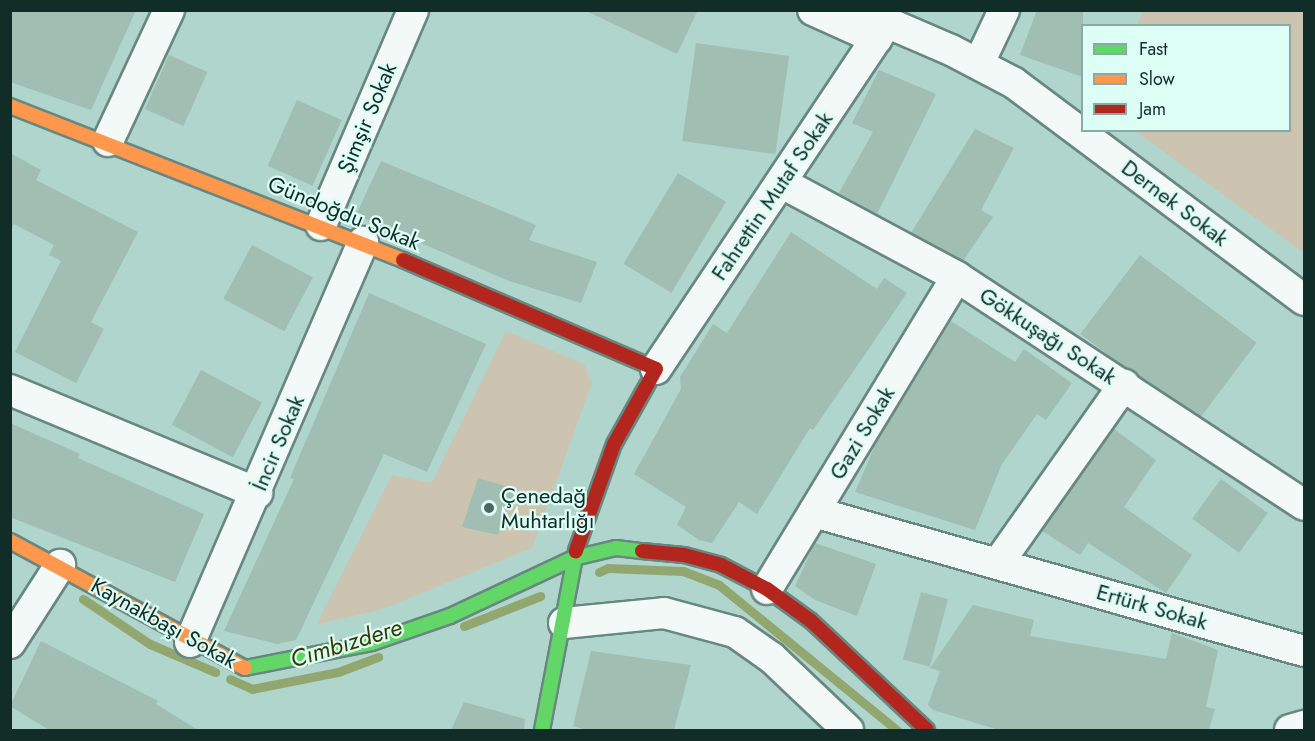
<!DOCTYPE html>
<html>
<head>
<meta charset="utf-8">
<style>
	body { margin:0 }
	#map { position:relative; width:1315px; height:741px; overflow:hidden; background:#b0d5cc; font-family:Jost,sans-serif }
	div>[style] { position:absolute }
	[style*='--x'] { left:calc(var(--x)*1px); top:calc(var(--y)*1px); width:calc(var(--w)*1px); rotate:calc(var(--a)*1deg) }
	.green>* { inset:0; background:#ccc4b0 }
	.stream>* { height:9px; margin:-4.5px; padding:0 4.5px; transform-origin:4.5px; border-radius:4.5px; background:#92a670 }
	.building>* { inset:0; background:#a0beb2; transform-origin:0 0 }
	.roads { filter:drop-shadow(2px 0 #688780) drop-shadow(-2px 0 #688780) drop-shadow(0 2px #688780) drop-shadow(0 -2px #688780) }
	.street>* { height:30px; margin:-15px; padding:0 15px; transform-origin:15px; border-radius:15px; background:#f3f9f7 }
	.fast>* { height:14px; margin:-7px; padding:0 7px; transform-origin:7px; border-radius:7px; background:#63d668 }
	.slow>* { height:14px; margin:-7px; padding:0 7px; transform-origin:7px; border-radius:7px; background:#ff974d }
	.jam>* { height:14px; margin:-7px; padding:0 7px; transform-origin:7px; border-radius:7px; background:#b3261e }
	.dots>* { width:16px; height:16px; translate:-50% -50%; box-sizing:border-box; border:3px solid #ddfef5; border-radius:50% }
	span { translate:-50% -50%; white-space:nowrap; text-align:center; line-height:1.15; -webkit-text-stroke:4.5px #ddfef5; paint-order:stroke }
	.street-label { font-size:22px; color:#112d27 }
	.poi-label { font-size:22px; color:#112d27 }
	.left { translate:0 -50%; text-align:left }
	.water-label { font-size:24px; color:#343b00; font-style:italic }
	.frame { position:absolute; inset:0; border:12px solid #112d27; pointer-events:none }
	.legend { position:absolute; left:1081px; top:24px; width:210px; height:108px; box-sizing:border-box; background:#ddfef5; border:2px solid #8baaa3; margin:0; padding:8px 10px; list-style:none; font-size:18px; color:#112d27 }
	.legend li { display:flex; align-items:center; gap:12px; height:30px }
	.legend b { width:30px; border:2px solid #8baaa3 }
</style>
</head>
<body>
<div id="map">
	<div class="green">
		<i style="clip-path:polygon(1143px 11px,1304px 11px,1304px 253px,1135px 131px,1290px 130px,1290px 26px,1137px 25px)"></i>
		<i style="clip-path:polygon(506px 331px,584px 364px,592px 383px,532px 548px,380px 610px,317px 624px,392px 475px,432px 483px)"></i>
	</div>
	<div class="stream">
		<i style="--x:599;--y:572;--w:10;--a:-24"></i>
		<i style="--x:608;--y:568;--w:75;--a:2.3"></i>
		<i style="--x:683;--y:571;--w:39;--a:21"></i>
		<i style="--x:719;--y:585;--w:230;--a:39.2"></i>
		<i style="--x:83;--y:599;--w:81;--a:33.9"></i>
		<i style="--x:150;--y:644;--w:71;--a:23.3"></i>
		<i style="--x:464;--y:626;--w:82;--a:-21.5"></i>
		<i style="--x:230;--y:679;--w:24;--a:24"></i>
		<i style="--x:252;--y:689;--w:88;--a:-11.2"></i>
		<i style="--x:338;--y:672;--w:43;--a:-20.6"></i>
	</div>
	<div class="building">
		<i style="clip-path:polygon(10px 10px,136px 10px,91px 110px,10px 82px)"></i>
		<i style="clip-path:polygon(584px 10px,698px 10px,677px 54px)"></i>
		<i style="clip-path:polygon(1037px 10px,1083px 10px,1083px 77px,1020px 55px)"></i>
		<i style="left:696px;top:43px;width:94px;height:99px;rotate:8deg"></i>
		<i style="left:169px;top:55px;width:42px;height:59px;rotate:24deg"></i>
		<i style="clip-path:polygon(879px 70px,936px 94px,877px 214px,839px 193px,873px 132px,852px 123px)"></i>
		<i style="left:297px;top:100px;width:49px;height:72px;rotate:24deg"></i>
		<i style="clip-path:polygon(975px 129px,1014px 148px,981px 210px,993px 217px,963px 261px,911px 233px)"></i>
		<i style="clip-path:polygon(10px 153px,41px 170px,36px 180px,138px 232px,91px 322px,104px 329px,76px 383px,15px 352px,61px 261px,49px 255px,54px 245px,14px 224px,10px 230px)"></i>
		<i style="clip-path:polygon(381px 161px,536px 225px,529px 240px,597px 262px,581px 303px,509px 281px,356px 215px)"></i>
		<i style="left:678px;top:173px;width:56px;height:106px;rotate:31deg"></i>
		<i style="clip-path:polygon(791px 232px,877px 289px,884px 278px,907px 293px,813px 430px,810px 428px,757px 514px,739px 502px,712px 543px,699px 540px,677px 525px,686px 507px,634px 474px,681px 389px,680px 377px,713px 324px,727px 333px)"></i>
		<i style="left:252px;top:245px;width:69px;height:61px;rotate:28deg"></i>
		<i style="left:1140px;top:255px;width:146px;height:99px;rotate:37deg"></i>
		<i style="clip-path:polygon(369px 293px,486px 344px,427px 472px,384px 454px,296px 640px,277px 644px,224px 631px,294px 479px,290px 478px)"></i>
		<i style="clip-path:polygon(951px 321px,1015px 362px,1024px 349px,1072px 383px,1046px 420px,1037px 414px,1002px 464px,975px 530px,855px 492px,876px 443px)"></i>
		<i style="left:201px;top:370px;width:69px;height:62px;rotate:28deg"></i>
		<i style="clip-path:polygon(10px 423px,80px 454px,78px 458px,204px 514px,175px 582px,10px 517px)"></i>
		<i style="clip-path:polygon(1114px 429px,1156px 460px,1124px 507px,1192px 555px,1166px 593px,1088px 543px,1080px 555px,1042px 531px)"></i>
		<i style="clip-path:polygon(478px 478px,516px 489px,498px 535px,462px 527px)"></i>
		<i style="left:1221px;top:479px;width:58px;height:49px;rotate:36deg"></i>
		<i style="clip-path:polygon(815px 543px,876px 564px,857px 616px,815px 600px,795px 586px)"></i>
		<i style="left:921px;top:592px;width:28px;height:70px;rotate:15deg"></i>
		<i style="clip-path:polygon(973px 605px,1034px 620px,1030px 636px,1166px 659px,1172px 633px,1218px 650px,1206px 707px,1215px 709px,1209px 730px,999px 730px,933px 710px,928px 705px,940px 671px,930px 668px)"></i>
		<i style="clip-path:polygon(41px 641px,158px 701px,156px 704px,198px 730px,49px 730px,10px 706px)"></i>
		<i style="clip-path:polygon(591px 651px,691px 665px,674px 730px,586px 730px,573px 726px)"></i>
		<i style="clip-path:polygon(464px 702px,525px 719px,524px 730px,451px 730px)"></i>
	</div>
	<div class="roads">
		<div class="street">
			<i style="--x:813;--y:10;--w:70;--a:24.4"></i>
			<i style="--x:858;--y:10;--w:101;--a:23.3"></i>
			<i style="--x:951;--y:50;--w:71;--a:27.6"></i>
			<i style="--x:1014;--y:83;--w:362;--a:36.8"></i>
			<i style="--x:979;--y:63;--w:59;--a:-64.7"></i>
			<i style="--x:108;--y:141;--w:145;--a:-65"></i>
			<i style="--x:782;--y:183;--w:199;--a:28.2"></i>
			<i style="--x:957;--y:277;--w:415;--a:33.3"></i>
			<i style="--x:321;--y:225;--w:234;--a:-66.8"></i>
			<i style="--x:656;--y:369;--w:416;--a:-56.3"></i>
			<i style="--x:10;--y:390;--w:268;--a:22.6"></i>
			<i style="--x:814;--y:512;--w:509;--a:15.84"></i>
			<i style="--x:999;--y:562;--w:217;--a:-54.8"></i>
			<i style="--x:767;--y:589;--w:365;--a:-58.7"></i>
			<i style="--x:564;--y:623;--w:100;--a:-5.7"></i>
			<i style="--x:664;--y:613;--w:73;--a:15"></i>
			<i style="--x:735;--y:632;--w:45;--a:35.1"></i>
			<i style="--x:772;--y:658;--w:105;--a:43.5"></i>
			<i style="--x:190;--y:642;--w:436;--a:-66.6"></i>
			<i style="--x:10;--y:643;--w:93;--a:-57.3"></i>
			<i style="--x:1290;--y:730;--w:15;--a:-16"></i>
		</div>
		<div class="fast">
			<i style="--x:245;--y:668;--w:129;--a:-11.1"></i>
			<i style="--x:372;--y:643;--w:83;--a:-19.1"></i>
			<i style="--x:450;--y:616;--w:137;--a:-25.1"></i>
			<i style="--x:574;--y:558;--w:43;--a:-13.4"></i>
			<i style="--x:616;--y:548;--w:26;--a:7"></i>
			<i style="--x:542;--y:730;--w:182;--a:-79.2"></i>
		</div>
		<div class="slow">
			<i style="--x:10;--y:106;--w:422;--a:21.4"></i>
			<i style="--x:10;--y:541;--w:267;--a:28.4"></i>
		</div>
		<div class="jam">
			<i style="--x:403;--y:260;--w:275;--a:23.3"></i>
			<i style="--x:656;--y:369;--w:86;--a:119.2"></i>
			<i style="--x:614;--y:444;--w:114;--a:109.6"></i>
			<i style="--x:642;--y:551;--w:42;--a:5.4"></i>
			<i style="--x:684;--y:555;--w:38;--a:15"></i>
			<i style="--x:721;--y:565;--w:52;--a:27.6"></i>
			<i style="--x:767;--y:589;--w:54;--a:36"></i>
			<i style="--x:811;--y:621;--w:159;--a:43.2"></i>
		</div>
	</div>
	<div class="dots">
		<i style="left:489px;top:508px;background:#496861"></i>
	</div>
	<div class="street-label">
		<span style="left:367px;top:118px;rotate:-67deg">Şimşir Sokak</span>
		<span style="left:772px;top:196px;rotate:-56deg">Fahrettin Mutaf Sokak</span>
		<span style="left:1175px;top:203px;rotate:37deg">Dernek Sokak</span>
		<span style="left:344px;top:213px;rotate:22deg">Gündoğdu Sokak</span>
		<span style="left:1048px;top:336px;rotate:33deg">Gökkuşağı Sokak</span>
		<span style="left:862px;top:433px;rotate:-59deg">Gazi Sokak</span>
		<span style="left:278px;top:443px;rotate:-67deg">İncir Sokak</span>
		<span style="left:1152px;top:607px;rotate:16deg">Ertürk Sokak</span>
		<span style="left:164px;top:623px;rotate:29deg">Kaynakbaşı Sokak</span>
	</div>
	<div class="poi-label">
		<span class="left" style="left:501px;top:508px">Çenedağ<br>Muhtarlığı</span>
	</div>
	<div class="water-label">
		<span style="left:346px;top:643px;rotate:-17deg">Cımbızdere</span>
	</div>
	<div class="frame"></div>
	<ul class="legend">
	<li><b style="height:8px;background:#63d668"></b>Fast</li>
	<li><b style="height:8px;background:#ff974d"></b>Slow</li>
	<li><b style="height:8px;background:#b3261e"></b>Jam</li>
	</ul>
</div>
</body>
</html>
